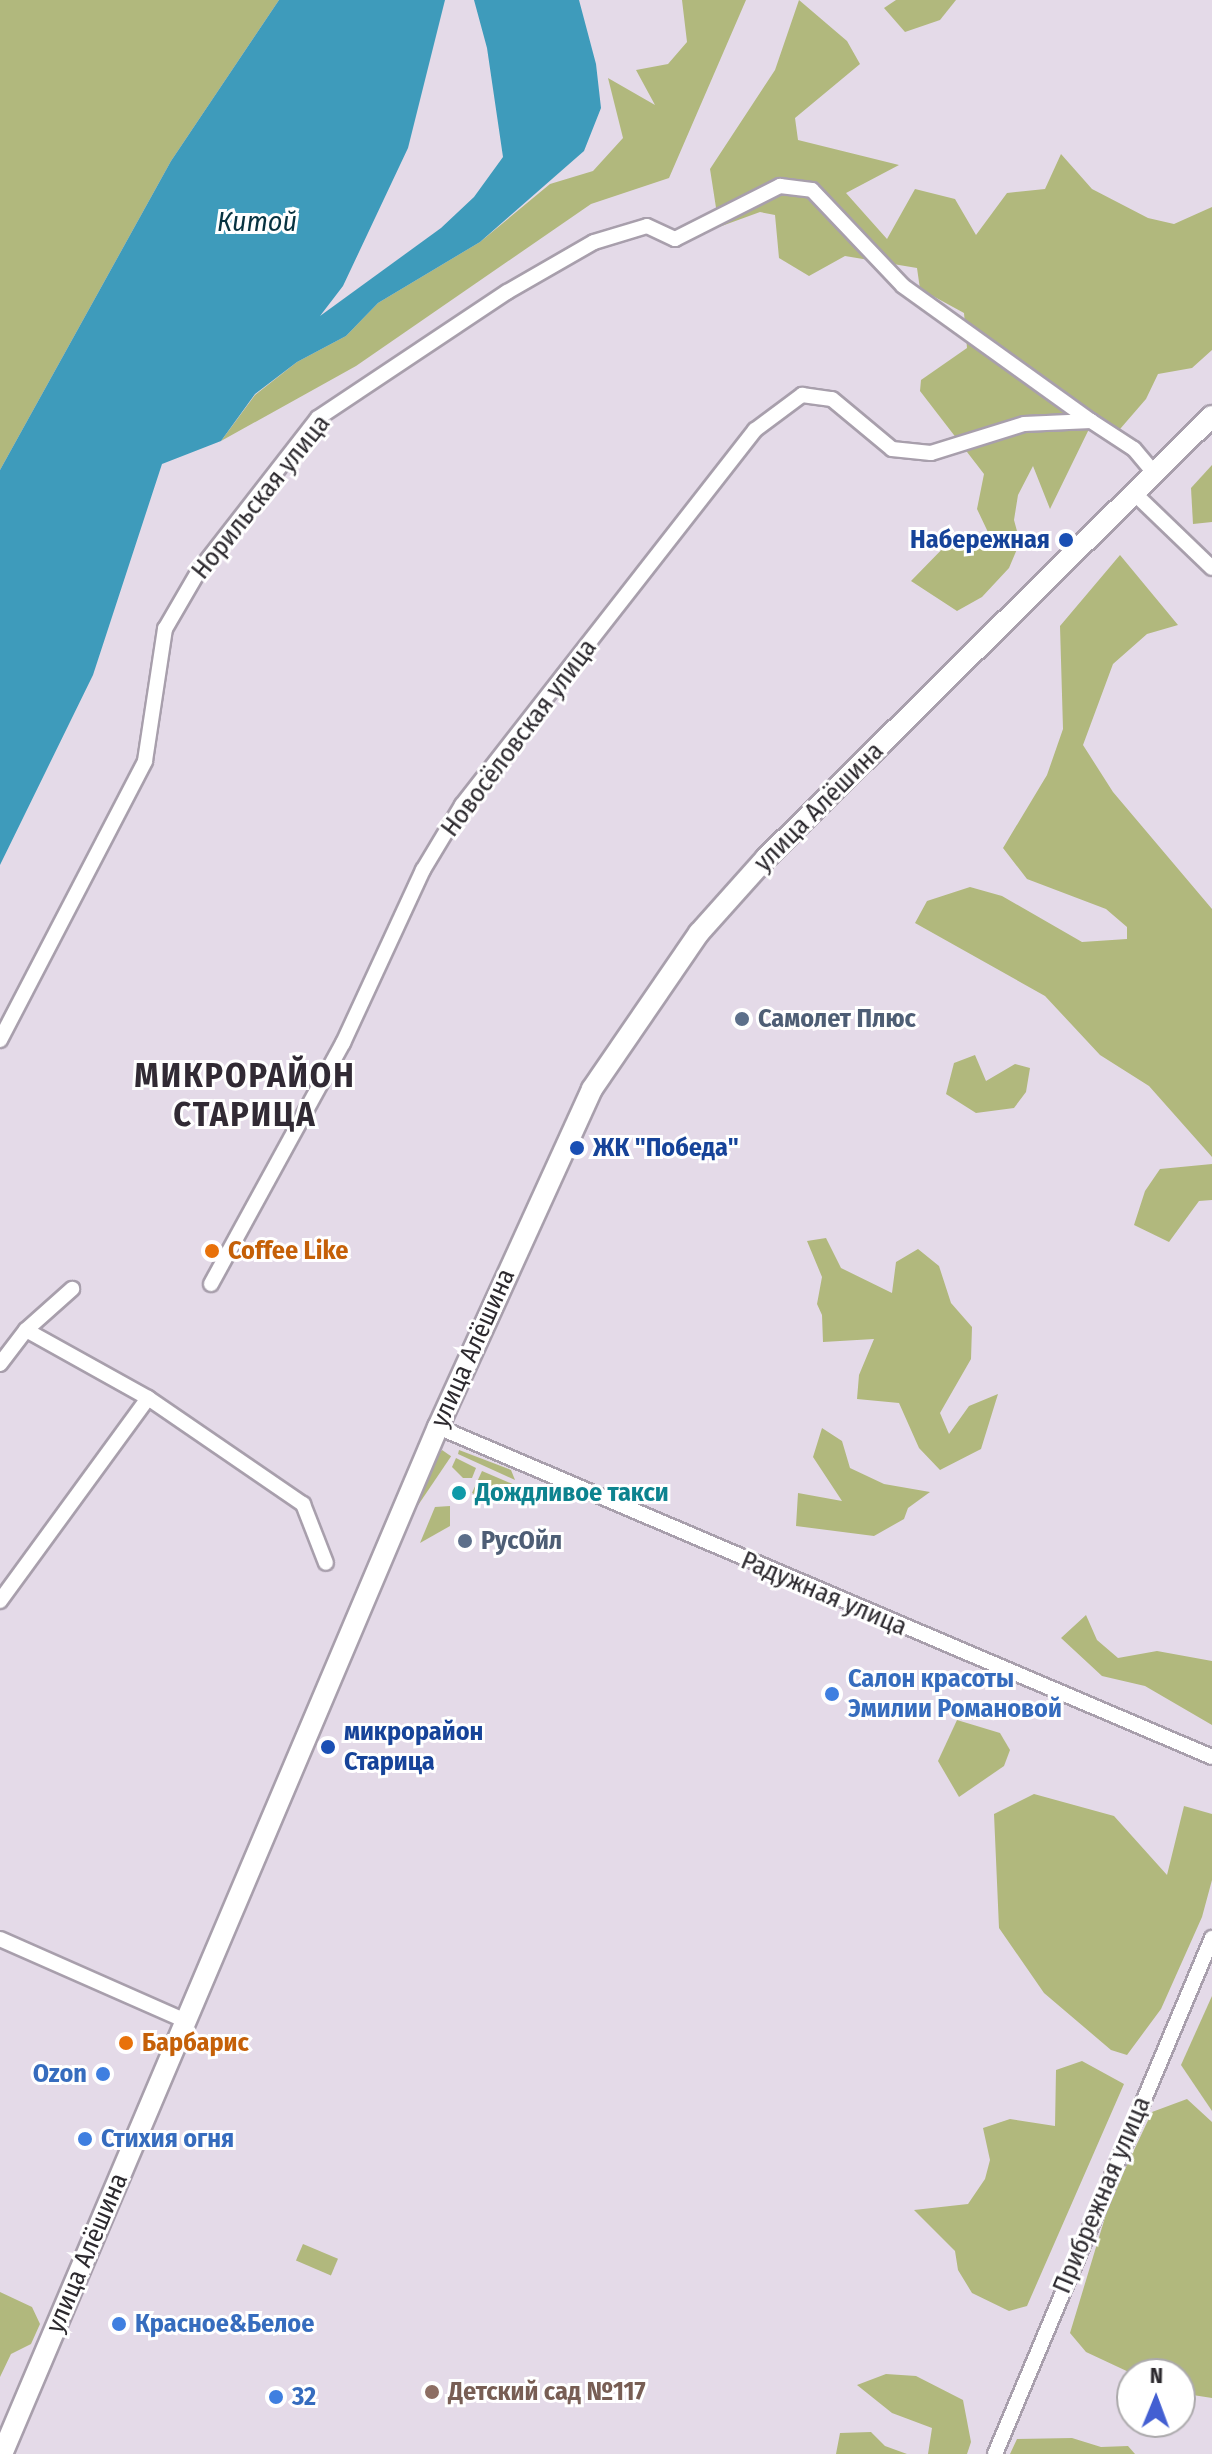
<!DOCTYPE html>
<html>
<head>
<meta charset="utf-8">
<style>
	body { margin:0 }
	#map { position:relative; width:1212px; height:2454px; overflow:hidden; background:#e4dae8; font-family:"Fira Sans Condensed",sans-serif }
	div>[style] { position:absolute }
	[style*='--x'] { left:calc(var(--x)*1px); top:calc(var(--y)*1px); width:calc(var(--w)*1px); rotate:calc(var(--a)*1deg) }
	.green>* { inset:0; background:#b1b87d; transform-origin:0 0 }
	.water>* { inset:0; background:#3e9bbb }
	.roads { filter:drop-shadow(2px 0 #a89fac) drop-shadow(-2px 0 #a89fac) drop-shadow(0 2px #a89fac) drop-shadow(0 -2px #a89fac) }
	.street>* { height:14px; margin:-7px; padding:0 7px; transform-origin:7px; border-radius:7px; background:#fff }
	.secondary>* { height:20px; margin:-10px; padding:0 10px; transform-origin:10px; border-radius:10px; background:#fff }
	.dots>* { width:22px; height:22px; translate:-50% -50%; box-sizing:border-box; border:4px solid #fff; border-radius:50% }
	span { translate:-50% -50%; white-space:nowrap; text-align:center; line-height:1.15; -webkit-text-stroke:6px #fff; paint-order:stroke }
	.street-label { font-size:26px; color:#2c292e }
	.transit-label { font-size:26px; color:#164399; font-weight:700 }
	.right { translate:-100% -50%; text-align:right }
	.left { translate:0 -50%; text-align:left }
	.service-label { font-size:26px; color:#4e5e75; font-weight:700 }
	.food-label { font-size:26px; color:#c56008; font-weight:700 }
	.culture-label { font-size:26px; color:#0d838f; font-weight:700 }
	.shop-label { font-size:26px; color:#366cbe; font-weight:700 }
	.education-label { font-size:26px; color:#785e54; font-weight:700 }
	.water-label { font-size:28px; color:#073341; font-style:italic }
	.district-label { font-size:34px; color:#312a34; font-weight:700; letter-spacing:2px }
	.north { position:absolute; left:1116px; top:2358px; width:80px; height:80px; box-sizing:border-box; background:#fff; border:2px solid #aba9ab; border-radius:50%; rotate:1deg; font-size:22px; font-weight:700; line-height:32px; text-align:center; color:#2c292e }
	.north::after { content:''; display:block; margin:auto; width:28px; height:36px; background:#435fd2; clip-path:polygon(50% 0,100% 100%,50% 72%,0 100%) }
</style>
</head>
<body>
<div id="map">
	<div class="green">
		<i style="clip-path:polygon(0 0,279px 0,171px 161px,0 470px)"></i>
		<i style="clip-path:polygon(682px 0,746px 0,669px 178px,591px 204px,356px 366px,221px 441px,255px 395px,297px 362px,346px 336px,378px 303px,480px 242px,550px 184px,593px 171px,623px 138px,608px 78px,655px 105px,636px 70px,668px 64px,687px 42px)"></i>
		<i style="clip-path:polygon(799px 0,847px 41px,860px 64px,795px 118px,798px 140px,899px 165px,846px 193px,887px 239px,915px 189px,955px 199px,976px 235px,1007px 193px,1045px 189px,1061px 154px,1092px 189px,1148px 218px,1174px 224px,1212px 207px,1212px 350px,1192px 368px,1158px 374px,1146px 399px,1114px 436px,1089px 429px,1050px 509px,1033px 466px,1018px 495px,1014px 520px,1020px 542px,1009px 568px,982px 597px,957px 611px,911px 581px,951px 540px,996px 549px,977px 509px,984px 474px,920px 391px,921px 380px,967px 348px,964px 313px,920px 289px,917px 268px,845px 256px,809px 276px,779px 258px,775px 215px,760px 212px,719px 227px,710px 169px,775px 70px)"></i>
		<i style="clip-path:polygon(896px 0,956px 0,940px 20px,905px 32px,884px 8px)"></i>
		<i style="clip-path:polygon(1212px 465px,1212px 522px,1193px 524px,1191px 488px)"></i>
		<i style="clip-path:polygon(1120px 555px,1178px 625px,1147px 634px,1113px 664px,1083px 745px,1113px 792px,1212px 909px,1212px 1157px,1149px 1086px,1100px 1055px,1045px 996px,915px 923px,927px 901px,970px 887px,1002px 896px,1082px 942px,1127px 939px,1127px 927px,1106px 909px,1027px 879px,1003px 848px,1047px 775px,1063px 729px,1060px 626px)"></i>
		<i style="clip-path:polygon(975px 1055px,986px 1081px,1015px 1064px,1030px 1068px,1026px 1092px,1014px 1108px,976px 1113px,946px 1094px,954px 1063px)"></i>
		<i style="clip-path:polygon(1212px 1164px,1212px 1200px,1199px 1201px,1169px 1242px,1134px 1225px,1145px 1191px,1160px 1169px)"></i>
		<i style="clip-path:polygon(826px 1238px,841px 1268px,892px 1293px,896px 1262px,918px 1249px,939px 1266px,951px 1303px,972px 1327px,971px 1359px,940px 1413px,949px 1434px,969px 1406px,998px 1394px,981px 1449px,940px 1470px,919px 1448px,899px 1403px,857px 1399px,859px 1375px,874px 1339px,823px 1342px,822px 1315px,817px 1304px,822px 1277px,807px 1241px)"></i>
		<i style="clip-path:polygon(822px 1428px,842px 1441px,850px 1468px,884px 1484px,930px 1492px,908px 1508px,904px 1519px,874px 1536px,796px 1526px,798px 1493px,842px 1501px,813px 1457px)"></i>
		<i style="left:442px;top:1450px;width:11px;height:96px;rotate:34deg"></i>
		<i style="clip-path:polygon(459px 1450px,511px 1470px,515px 1480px,458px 1454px)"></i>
		<i style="clip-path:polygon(456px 1458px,476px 1468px,472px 1478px,463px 1478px,452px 1467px)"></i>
		<i style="clip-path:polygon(482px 1471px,515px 1485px,492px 1503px,472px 1493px)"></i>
		<i style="clip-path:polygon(450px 1506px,450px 1526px,420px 1543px,435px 1507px)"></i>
		<i style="clip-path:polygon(1086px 1615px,1097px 1640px,1118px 1658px,1157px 1651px,1212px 1661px,1212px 1725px,1145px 1686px,1102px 1676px,1061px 1638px)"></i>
		<i style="clip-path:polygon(957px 1720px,1000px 1733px,1010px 1750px,1004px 1766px,959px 1797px,938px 1761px)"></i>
		<i style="clip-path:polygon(1034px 1794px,1114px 1816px,1167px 1875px,1184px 1806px,1212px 1814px,1212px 1880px,1202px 1917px,1161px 2009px,1127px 2055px,1111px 2050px,1044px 1993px,999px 1928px,994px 1814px)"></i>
		<i style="clip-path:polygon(1212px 1996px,1212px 2111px,1181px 2065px)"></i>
		<i style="clip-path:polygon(1082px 2061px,1124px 2084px,1027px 2306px,1009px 2311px,972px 2293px,958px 2270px,955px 2251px,914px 2210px,968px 2204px,985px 2179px,990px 2160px,983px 2128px,1010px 2119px,1055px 2126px,1056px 2070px)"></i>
		<i style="clip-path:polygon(1187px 2099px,1212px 2122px,1212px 2398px,1180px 2393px,1180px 2374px,1133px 2374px,1086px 2352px,1070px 2333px,1110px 2201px,1152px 2112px)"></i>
		<i style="left:303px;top:2244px;width:38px;height:18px;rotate:23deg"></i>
		<i style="clip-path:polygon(0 2292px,32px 2307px,40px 2324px,31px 2344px,11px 2354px,0 2377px)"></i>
		<i style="clip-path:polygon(886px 2374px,916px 2376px,963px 2400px,971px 2442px,967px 2454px,928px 2454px,932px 2428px,892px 2413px,857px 2385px)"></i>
		<i style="clip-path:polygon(871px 2432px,885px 2446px,907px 2454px,836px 2454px,840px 2433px)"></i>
		<i style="clip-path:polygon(1072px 2438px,1101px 2447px,1128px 2446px,1135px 2454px,1010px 2454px,1017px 2439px)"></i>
	</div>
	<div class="water">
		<i style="clip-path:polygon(279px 0,445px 0,408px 148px,343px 286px,320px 316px,441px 228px,474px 197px,503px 157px,487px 48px,474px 0,579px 0,596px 64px,601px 108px,584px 151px,480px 242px,378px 303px,346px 336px,297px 362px,255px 394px,221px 441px,162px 464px,93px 675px,0 865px,0 470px,171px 161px)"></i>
	</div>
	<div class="roads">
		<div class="street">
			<i style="--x:1134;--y:493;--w:108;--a:43.9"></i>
			<i style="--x:0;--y:1040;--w:314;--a:-62.5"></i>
			<i style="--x:145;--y:761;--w:134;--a:-81.4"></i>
			<i style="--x:165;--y:629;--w:66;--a:-59.9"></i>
			<i style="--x:198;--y:572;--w:195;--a:-52.1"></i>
			<i style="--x:318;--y:418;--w:227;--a:-33.7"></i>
			<i style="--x:507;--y:292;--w:100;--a:-29.9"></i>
			<i style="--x:594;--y:242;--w:55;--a:-16.8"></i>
			<i style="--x:647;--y:226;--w:31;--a:25"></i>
			<i style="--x:675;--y:239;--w:118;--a:-26.8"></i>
			<i style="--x:780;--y:186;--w:32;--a:7"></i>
			<i style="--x:812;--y:190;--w:132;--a:46.5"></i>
			<i style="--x:903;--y:286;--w:231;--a:35.7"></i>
			<i style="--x:211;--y:1284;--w:275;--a:-61.3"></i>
			<i style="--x:343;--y:1043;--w:191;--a:-65.2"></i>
			<i style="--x:423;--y:870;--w:76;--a:-59"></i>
			<i style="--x:462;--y:805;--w:476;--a:-52"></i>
			<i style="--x:755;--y:430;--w:59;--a:-36.7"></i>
			<i style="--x:802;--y:395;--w:30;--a:8"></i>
			<i style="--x:832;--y:399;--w:78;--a:39.8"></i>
			<i style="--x:892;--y:449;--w:39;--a:6"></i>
			<i style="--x:931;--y:453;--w:97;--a:-17.3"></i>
			<i style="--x:1024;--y:424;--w:67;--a:-2.6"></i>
			<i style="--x:1091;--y:421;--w:51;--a:33.1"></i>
			<i style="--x:1134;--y:449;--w:31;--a:50"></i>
			<i style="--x:26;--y:1330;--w:140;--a:29.1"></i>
			<i style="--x:148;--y:1398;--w:188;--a:34.4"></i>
			<i style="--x:303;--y:1504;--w:63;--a:68.7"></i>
			<i style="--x:0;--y:1364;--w:43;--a:-52.6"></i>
			<i style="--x:26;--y:1330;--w:62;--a:-41.7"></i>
			<i style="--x:438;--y:1427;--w:841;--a:23.09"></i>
			<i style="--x:0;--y:1601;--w:251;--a:-53.9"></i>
			<i style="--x:0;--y:1939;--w:201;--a:23.8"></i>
			<i style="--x:995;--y:2454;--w:560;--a:-67.19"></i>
		</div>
		<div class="secondary">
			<i style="--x:2;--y:2454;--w:1116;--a:-67"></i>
			<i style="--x:438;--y:1427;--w:371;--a:-65.5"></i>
			<i style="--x:592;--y:1089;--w:189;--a:-55.6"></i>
			<i style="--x:699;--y:933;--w:101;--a:-48.2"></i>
			<i style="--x:766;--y:858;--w:628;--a:-44.74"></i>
		</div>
	</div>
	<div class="dots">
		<i style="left:1066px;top:540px;background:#1a4fb4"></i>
		<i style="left:742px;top:1019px;background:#5c6f8a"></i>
		<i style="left:577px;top:1148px;background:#1a4fb4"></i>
		<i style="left:212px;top:1251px;background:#e8710a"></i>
		<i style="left:459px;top:1493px;background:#0f9aa8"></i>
		<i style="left:465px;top:1541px;background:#5c6f8a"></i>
		<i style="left:832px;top:1694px;background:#3f7fe0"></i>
		<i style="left:328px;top:1747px;background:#1a4fb4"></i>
		<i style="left:126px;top:2043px;background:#e8710a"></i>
		<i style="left:103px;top:2074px;background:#3f7fe0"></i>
		<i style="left:85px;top:2139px;background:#3f7fe0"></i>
		<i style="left:119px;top:2324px;background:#3f7fe0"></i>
		<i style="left:432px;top:2392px;background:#8d6e63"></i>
		<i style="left:276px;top:2397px;background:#3f7fe0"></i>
	</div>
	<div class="street-label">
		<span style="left:261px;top:497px;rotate:-51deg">Норильская улица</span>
		<span style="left:519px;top:738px;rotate:-53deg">Новосёловская улица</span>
		<span style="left:819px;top:807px;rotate:-45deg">улица Алёшина</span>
		<span style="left:473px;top:1348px;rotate:-66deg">улица Алёшина</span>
		<span style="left:824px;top:1594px;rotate:23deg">Радужная улица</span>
		<span style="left:1102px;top:2195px;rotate:-67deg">Прибрежная улица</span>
		<span style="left:87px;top:2253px;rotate:-67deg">улица Алёшина</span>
	</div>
	<div class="transit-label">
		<span class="right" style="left:1050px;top:540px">Набережная</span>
		<span class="left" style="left:593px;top:1148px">ЖК "Победа"</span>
		<span class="left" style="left:344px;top:1747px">микрорайон<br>Старица</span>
	</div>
	<div class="service-label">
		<span class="left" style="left:758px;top:1019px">Самолет Плюс</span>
		<span class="left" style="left:481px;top:1541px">РусОйл</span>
	</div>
	<div class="food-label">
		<span class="left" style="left:228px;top:1251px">Coffee Like</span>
		<span class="left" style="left:142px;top:2043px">Барбарис</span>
	</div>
	<div class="culture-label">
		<span class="left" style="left:475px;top:1493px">Дождливое такси</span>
	</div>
	<div class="shop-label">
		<span class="left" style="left:848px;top:1694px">Салон красоты<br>Эмилии Романовой</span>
		<span class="right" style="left:87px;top:2074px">Ozon</span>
		<span class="left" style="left:101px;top:2139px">Стихия огня</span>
		<span class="left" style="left:135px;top:2324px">Красное&amp;Белое</span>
		<span class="left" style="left:292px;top:2397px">32</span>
	</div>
	<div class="education-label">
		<span class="left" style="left:448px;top:2392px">Детский сад №117</span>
	</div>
	<div class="water-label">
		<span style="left:257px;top:222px">Китой</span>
	</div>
	<div class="district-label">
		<span style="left:245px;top:1095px">МИКРОРАЙОН<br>СТАРИЦА</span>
	</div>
	<div class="north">N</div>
</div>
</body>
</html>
